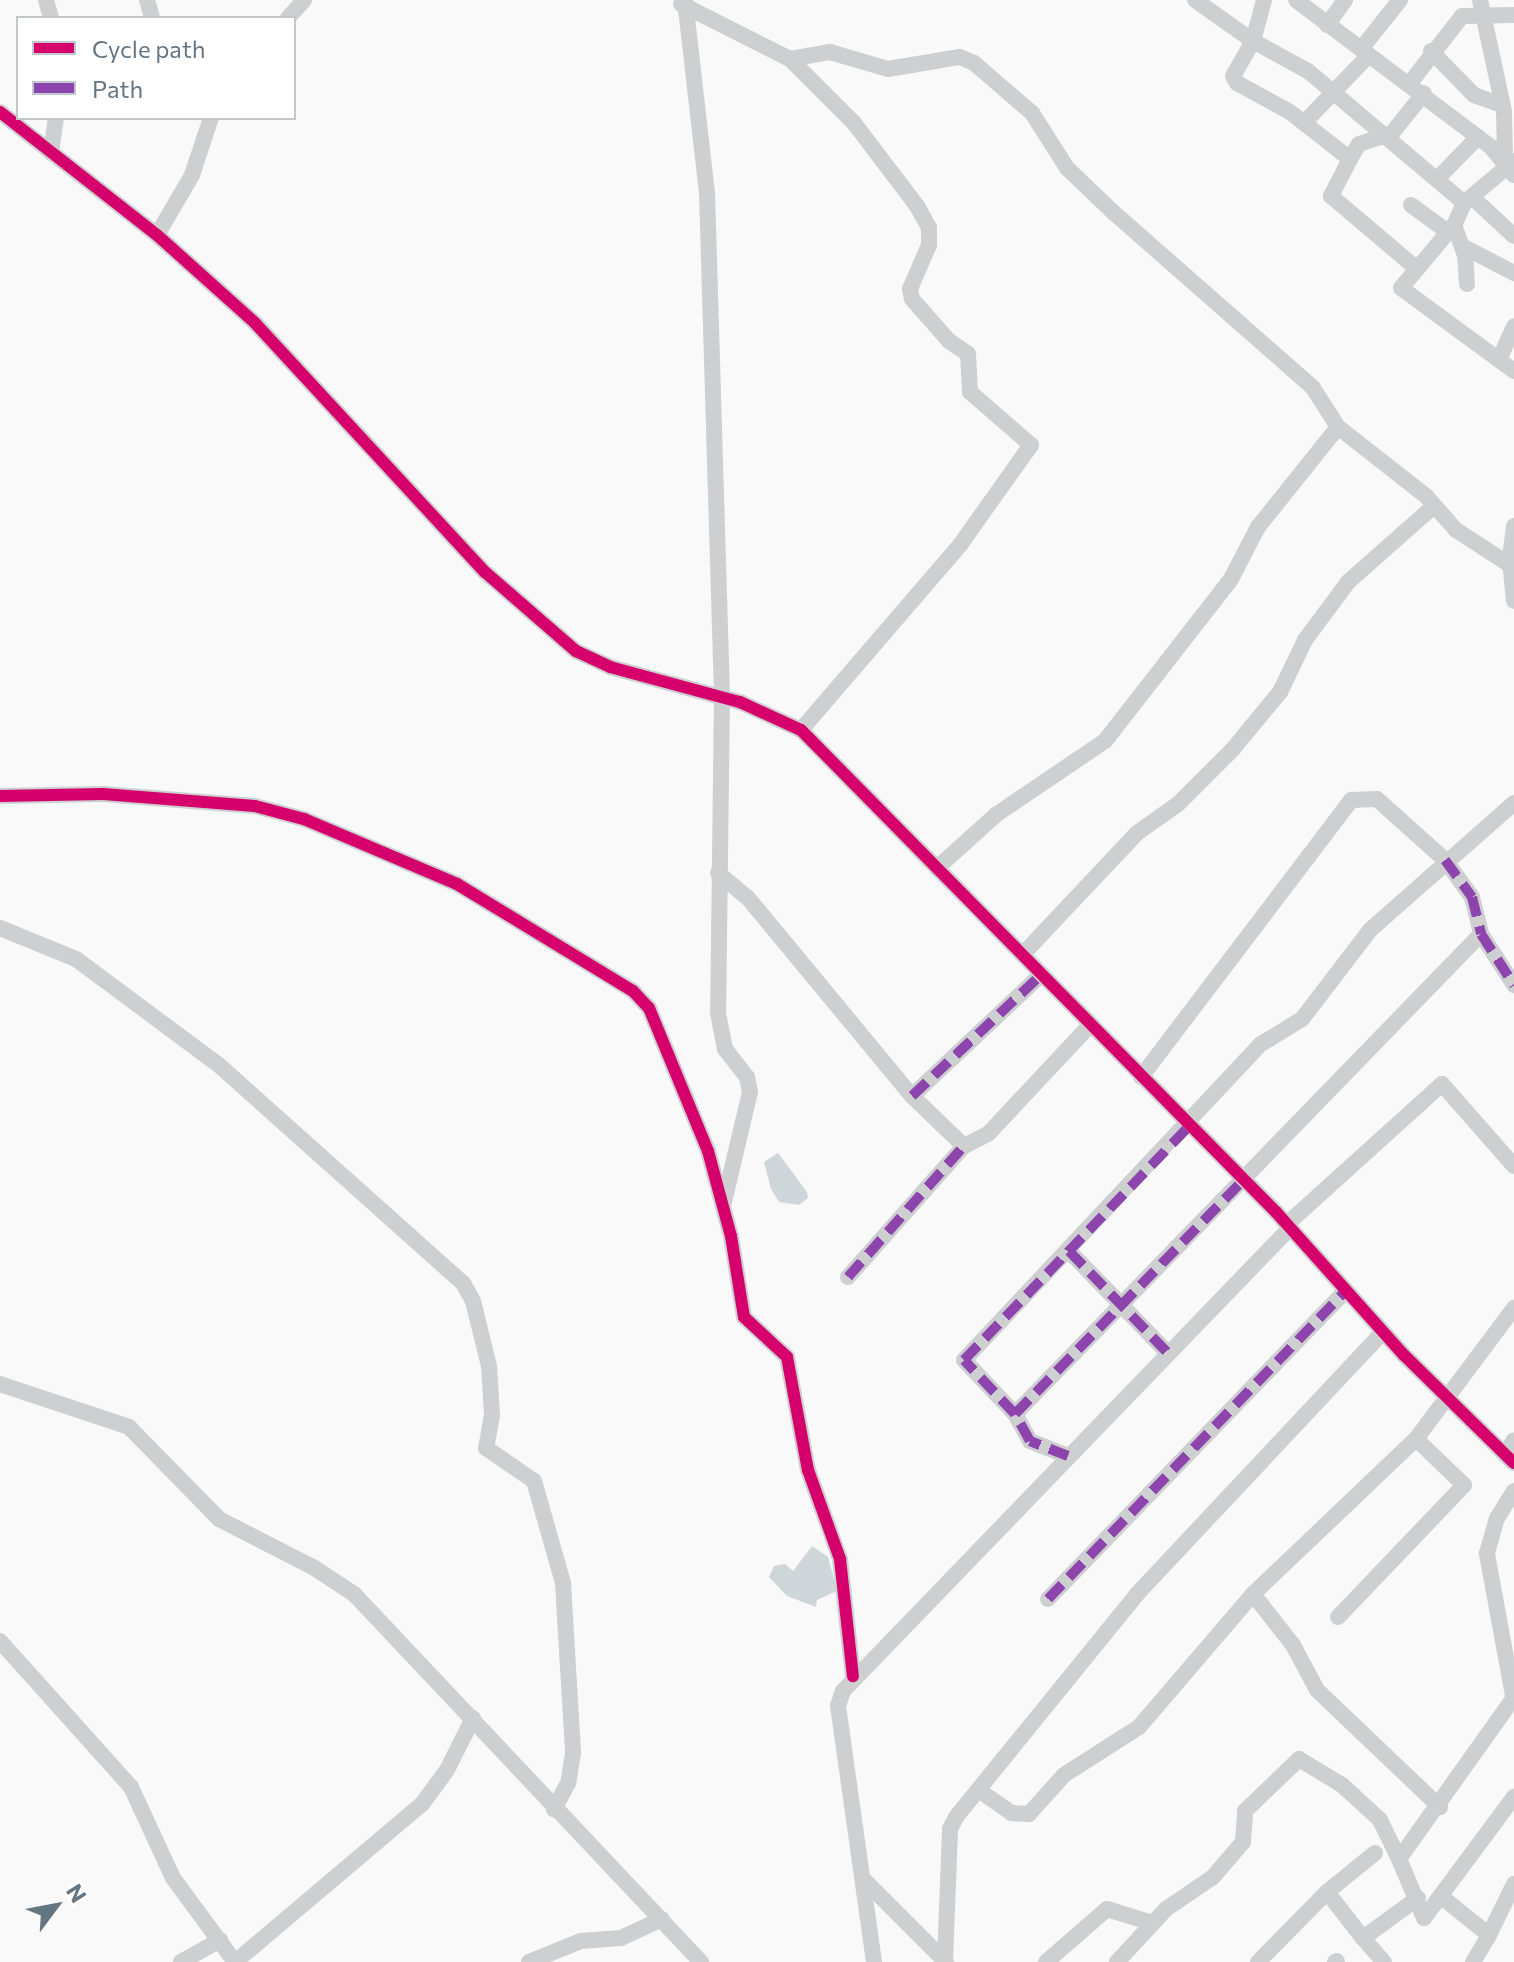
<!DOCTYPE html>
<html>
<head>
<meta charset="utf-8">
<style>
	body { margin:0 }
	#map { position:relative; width:1514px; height:1962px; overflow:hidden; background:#f9f9f9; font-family:Commissioner,sans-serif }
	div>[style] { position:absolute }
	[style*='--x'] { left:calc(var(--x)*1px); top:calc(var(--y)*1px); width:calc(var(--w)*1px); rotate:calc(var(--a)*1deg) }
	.water>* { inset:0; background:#ced6d9 }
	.minor>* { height:16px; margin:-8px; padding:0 8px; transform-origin:8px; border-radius:8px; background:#cecfd0 }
	.quiet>* { height:10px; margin-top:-5px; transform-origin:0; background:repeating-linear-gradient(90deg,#8e44ad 0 20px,transparent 0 30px) }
	.cycleway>* { height:12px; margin:-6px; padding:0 6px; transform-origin:6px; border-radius:6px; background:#d6006c }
	span { translate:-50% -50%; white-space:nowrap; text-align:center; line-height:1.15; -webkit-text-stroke:8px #fff; paint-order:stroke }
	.legend { position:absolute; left:16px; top:16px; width:280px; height:104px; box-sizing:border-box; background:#fff; border:2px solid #c1c8cd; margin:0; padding:10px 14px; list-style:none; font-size:24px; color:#657683 }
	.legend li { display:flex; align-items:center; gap:16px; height:40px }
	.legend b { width:40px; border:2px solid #c1c8cd }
	.north { position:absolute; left:16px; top:1866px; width:80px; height:80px; -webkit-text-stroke:6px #fff; paint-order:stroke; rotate:58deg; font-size:22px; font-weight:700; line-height:32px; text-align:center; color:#657683 }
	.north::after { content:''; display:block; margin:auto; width:28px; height:36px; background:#657683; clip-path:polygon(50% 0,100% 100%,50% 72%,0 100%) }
</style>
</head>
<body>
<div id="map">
	<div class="water">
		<i style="clip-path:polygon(778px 1153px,807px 1192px,808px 1198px,799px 1205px,779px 1202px,771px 1189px,764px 1162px)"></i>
		<i style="clip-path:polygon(812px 1546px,828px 1557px,837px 1591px,817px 1600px,816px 1607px,787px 1596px,769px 1577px,774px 1566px,785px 1564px,793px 1571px)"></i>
	</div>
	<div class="minor">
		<i style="--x:46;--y:0;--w:19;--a:74"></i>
		<i style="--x:147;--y:0;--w:19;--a:74"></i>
		<i style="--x:685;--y:0;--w:194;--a:83.5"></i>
		<i style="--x:707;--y:193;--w:503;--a:88.29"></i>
		<i style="--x:722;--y:696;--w:317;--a:90.7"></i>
		<i style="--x:718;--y:1013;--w:37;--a:79"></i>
		<i style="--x:725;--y:1049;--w:36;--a:52"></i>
		<i style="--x:747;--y:1077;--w:15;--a:79"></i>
		<i style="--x:750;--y:1092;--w:117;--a:103.3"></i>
		<i style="--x:1195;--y:0;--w:71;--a:35.3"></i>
		<i style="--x:1253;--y:41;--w:63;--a:28.6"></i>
		<i style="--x:1308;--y:71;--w:204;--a:40.2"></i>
		<i style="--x:1464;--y:203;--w:65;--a:-40"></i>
		<i style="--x:1264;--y:0;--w:42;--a:105"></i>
		<i style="--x:1253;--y:41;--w:40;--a:119.7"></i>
		<i style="--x:1233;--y:76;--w:8;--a:60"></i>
		<i style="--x:1237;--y:83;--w:60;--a:28.7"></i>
		<i style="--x:1290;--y:112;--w:76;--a:38.1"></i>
		<i style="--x:1350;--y:159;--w:17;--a:-59"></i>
		<i style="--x:1359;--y:144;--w:35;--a:-18"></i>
		<i style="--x:1392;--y:133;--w:51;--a:-51.3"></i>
		<i style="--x:1296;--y:0;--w:244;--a:37"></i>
		<i style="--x:1491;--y:147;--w:36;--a:51"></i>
		<i style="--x:1480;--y:0;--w:114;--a:77.8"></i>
		<i style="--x:1504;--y:111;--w:49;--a:88.8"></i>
		<i style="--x:681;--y:4;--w:122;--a:26.8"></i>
		<i style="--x:790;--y:59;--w:41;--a:-9.9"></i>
		<i style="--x:830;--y:52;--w:60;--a:16.3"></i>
		<i style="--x:888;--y:69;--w:73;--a:-9.5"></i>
		<i style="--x:960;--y:57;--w:15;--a:23"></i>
		<i style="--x:974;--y:63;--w:77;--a:40.8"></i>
		<i style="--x:1032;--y:113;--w:65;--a:57.5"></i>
		<i style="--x:1067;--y:168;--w:64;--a:43.7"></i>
		<i style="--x:1113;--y:212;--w:266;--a:41.3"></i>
		<i style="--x:1313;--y:388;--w:46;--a:57.3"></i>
		<i style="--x:1338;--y:427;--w:112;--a:38.1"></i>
		<i style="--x:1426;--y:496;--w:45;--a:48.6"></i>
		<i style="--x:1456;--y:530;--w:64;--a:32.9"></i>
		<i style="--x:288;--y:18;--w:24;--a:-48"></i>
		<i style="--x:1327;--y:25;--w:31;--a:-54"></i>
		<i style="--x:1361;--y:49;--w:63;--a:-51.5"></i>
		<i style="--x:1431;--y:51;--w:62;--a:45.7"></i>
		<i style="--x:1474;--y:95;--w:30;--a:20"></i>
		<i style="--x:790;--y:59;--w:91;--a:45"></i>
		<i style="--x:854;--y:123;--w:104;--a:52.8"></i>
		<i style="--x:917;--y:206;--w:25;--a:61"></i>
		<i style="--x:929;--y:228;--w:17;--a:90"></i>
		<i style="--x:929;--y:245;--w:48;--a:113.4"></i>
		<i style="--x:910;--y:289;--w:10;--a:79"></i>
		<i style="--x:912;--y:299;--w:56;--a:48.6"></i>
		<i style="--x:949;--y:341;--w:23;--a:34"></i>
		<i style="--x:968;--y:354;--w:38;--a:87"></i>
		<i style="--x:970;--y:392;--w:81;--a:41"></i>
		<i style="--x:1031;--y:445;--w:123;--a:125.4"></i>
		<i style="--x:960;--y:545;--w:244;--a:130.7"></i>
		<i style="--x:1410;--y:83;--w:85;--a:-52.2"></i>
		<i style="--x:1462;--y:16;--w:52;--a:-1.1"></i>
		<i style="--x:0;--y:112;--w:199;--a:38.1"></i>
		<i style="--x:157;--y:235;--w:132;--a:41.9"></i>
		<i style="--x:255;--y:323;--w:339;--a:47.3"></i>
		<i style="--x:485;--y:572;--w:121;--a:41"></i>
		<i style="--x:576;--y:651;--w:38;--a:25"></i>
		<i style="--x:610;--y:667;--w:135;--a:15.1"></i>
		<i style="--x:740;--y:702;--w:67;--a:24.7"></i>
		<i style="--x:801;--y:730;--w:677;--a:45.42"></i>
		<i style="--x:1276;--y:1212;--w:192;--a:48.2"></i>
		<i style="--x:1404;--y:1355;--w:154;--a:44.5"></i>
		<i style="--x:1304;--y:123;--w:94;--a:-46.3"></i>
		<i style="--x:51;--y:153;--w:35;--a:-82"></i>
		<i style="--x:1350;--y:159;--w:42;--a:117.2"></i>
		<i style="--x:1331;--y:196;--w:111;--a:40.3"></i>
		<i style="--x:1439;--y:177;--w:56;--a:-45.7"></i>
		<i style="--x:1472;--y:197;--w:57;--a:42.9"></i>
		<i style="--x:1464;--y:203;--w:24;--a:114"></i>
		<i style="--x:1454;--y:225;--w:32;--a:70"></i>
		<i style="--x:1465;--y:255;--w:29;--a:86"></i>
		<i style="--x:1411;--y:205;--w:46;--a:36.1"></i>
		<i style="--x:1454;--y:225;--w:82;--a:130.1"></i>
		<i style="--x:1401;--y:288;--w:140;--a:36.3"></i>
		<i style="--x:157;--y:235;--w:69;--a:-59.7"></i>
		<i style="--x:192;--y:175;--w:60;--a:-71.6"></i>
		<i style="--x:1462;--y:246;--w:59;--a:27.4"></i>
		<i style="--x:1499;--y:360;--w:37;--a:-66"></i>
		<i style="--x:1514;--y:526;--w:35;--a:97"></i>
		<i style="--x:1510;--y:561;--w:40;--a:84.3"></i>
		<i style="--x:0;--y:796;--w:103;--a:-1.1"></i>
		<i style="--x:103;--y:794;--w:152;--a:4.5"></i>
		<i style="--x:255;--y:806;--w:51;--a:14.9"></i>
		<i style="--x:304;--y:819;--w:166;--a:23"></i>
		<i style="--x:457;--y:884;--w:206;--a:31.3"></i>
		<i style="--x:633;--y:991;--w:23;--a:47"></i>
		<i style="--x:649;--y:1008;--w:155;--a:67.6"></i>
		<i style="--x:708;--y:1151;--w:88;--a:74.9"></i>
		<i style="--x:731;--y:1236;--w:82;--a:80.9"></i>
		<i style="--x:744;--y:1317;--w:59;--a:42.9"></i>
		<i style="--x:787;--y:1357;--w:115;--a:79.5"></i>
		<i style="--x:808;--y:1470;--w:95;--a:70.2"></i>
		<i style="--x:840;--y:1559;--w:118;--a:83.7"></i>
		<i style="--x:937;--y:868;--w:81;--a:-42"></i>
		<i style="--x:997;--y:814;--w:130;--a:-34.1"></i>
		<i style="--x:1105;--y:741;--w:205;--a:-52.1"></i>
		<i style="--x:1231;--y:579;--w:59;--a:-62.6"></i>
		<i style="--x:1258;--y:527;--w:128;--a:-51.3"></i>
		<i style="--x:718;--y:873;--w:39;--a:40"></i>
		<i style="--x:748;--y:898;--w:257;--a:50.4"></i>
		<i style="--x:912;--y:1096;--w:72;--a:43.9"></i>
		<i style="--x:964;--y:1146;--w:28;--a:-27"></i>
		<i style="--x:989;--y:1133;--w:148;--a:-46.9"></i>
		<i style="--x:0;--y:928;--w:82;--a:22.2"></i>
		<i style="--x:76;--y:959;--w:179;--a:36.6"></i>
		<i style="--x:220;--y:1066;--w:326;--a:41.8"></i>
		<i style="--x:463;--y:1283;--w:21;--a:61"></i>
		<i style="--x:473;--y:1301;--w:67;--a:76.2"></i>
		<i style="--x:489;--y:1366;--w:49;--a:86.5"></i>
		<i style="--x:492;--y:1415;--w:34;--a:100"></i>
		<i style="--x:486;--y:1448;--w:58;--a:34.5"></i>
		<i style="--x:534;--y:1481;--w:106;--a:74.1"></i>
		<i style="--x:563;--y:1583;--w:170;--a:86.6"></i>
		<i style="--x:573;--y:1753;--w:30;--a:99"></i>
		<i style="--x:568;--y:1783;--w:30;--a:118"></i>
		<i style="--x:1023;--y:954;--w:166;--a:-46.7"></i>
		<i style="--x:1137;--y:833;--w:50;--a:-35.3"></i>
		<i style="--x:1178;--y:804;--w:78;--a:-45"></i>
		<i style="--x:1233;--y:749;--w:74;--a:-50.5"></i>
		<i style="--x:1280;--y:692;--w:58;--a:-64.3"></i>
		<i style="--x:1305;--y:640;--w:72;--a:-53.4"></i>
		<i style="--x:1348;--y:582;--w:115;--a:-41.5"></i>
		<i style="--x:1141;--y:1077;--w:348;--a:-52.8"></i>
		<i style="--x:1351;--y:800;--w:26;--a:-2"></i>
		<i style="--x:1377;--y:799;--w:91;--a:41.9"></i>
		<i style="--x:1445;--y:860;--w:46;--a:53.9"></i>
		<i style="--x:1472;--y:897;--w:38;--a:76"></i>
		<i style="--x:1481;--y:934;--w:61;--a:57.1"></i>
		<i style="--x:912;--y:1096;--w:178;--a:-43.2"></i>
		<i style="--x:1287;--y:1224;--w:209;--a:-42.1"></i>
		<i style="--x:1442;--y:1084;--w:109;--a:48.7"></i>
		<i style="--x:1069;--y:1251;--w:142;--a:45.9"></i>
		<i style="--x:848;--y:1277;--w:175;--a:-48.5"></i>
		<i style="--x:0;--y:1384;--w:136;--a:18.4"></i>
		<i style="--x:129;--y:1427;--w:129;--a:45.6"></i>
		<i style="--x:219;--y:1519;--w:106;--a:27.1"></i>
		<i style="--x:313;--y:1567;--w:49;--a:33.4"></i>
		<i style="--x:354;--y:1594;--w:506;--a:46.68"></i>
		<i style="--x:1015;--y:1414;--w:74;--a:-133.4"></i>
		<i style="--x:964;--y:1360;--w:434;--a:-46.8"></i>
		<i style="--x:1261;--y:1044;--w:48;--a:-31.4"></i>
		<i style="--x:1302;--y:1019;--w:112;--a:-52.6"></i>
		<i style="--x:1370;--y:930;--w:192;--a:-41.4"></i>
		<i style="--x:1505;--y:1455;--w:17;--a:-59"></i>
		<i style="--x:1068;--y:1456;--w:41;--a:-158.5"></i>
		<i style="--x:1030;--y:1441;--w:31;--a:-119"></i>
		<i style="--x:1015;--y:1414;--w:669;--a:-45.85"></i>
		<i style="--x:1514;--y:1491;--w:32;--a:122"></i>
		<i style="--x:1497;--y:1518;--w:37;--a:106"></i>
		<i style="--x:1487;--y:1554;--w:149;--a:79.6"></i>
		<i style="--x:1253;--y:1594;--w:65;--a:51.9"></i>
		<i style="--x:1293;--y:1645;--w:51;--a:61.9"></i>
		<i style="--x:1317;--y:1690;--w:170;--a:43.6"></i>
		<i style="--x:1048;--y:1599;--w:429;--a:-46"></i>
		<i style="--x:1338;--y:1617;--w:182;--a:-46.3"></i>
		<i style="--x:1464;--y:1485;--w:66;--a:-136.2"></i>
		<i style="--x:0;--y:1641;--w:196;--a:48.1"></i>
		<i style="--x:131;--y:1787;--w:100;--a:65.2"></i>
		<i style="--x:173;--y:1878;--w:104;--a:53.6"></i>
		<i style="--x:1513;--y:1699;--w:196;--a:125.5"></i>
		<i style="--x:1399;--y:1859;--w:64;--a:67"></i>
		<i style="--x:1424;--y:1918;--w:151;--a:-53.4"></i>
		<i style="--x:980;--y:1791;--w:38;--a:35"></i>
		<i style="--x:1011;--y:1813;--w:18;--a:3"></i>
		<i style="--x:1029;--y:1814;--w:52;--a:-48.1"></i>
		<i style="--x:1064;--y:1775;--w:89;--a:-32.6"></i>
		<i style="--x:1139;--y:1727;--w:175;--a:-49.4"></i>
		<i style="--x:1253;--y:1594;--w:225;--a:-43.6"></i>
		<i style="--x:1416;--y:1439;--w:164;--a:-53.2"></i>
		<i style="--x:1375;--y:1853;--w:62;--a:140.9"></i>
		<i style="--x:1327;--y:1892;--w:58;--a:52"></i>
		<i style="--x:1363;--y:1938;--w:68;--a:-36"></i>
		<i style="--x:864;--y:1880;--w:116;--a:45"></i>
		<i style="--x:1443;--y:1898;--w:59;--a:38.8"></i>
		<i style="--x:1489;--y:1935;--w:57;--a:-63.9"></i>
		<i style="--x:1363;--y:1938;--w:32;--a:49"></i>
		<i style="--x:945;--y:1961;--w:132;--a:-87.8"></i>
		<i style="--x:950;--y:1829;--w:13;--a:-63"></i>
		<i style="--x:956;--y:1817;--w:287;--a:-50.9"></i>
		<i style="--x:1137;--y:1594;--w:359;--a:-46.8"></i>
		<i style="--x:181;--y:1962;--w:45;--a:-29.4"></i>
		<i style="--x:235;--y:1962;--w:245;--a:-40.2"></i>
		<i style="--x:422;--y:1804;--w:42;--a:-53.7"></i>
		<i style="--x:447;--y:1770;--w:58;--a:-63.4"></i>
		<i style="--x:529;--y:1962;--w:56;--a:-22"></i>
		<i style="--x:581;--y:1941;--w:40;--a:-4.3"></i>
		<i style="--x:621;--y:1938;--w:45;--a:-24.9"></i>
		<i style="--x:874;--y:1962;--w:259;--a:-98"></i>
		<i style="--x:838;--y:1706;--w:16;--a:-72"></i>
		<i style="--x:843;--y:1691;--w:644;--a:-46.01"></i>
		<i style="--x:1046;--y:1962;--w:81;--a:-41"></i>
		<i style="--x:1107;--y:1909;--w:47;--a:17.3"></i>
		<i style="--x:1117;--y:1962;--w:72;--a:-47.2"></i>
		<i style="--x:1166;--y:1909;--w:57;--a:-34.2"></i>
		<i style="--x:1213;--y:1877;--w:46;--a:-49.4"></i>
		<i style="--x:1243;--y:1842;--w:31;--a:-86"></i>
		<i style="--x:1245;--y:1811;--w:75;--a:-43.9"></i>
		<i style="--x:1299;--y:1759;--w:50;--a:31.2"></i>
		<i style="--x:1342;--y:1785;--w:52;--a:42.6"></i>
		<i style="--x:1380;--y:1820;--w:43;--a:64"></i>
		<i style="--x:1258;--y:1962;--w:98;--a:-45.4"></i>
		<i style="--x:1335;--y:1962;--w:2;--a:-27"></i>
		<i style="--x:1473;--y:1962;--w:31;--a:-59"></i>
	</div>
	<div class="quiet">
		<i style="--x:1445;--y:860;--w:46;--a:53.9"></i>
		<i style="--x:1472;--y:897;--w:38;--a:76"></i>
		<i style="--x:1481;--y:934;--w:61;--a:57.1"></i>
		<i style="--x:912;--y:1096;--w:178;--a:-43.2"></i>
		<i style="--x:1069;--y:1251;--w:142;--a:45.9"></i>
		<i style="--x:848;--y:1277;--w:175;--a:-48.5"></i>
		<i style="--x:1015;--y:1414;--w:74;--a:-133.4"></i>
		<i style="--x:964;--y:1360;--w:326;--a:-46.1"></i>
		<i style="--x:1068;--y:1456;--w:41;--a:-158.5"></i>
		<i style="--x:1030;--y:1441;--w:31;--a:-119"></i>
		<i style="--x:1015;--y:1414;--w:328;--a:-45.7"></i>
		<i style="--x:1048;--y:1599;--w:429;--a:-46"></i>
	</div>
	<div class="cycleway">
		<i style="--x:0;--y:112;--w:199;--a:38.1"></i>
		<i style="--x:157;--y:235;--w:132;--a:41.9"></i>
		<i style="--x:255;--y:323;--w:339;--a:47.3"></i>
		<i style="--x:485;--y:572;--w:121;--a:41"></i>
		<i style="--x:576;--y:651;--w:38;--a:25"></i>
		<i style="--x:610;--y:667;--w:135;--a:15.1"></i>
		<i style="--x:740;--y:702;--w:67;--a:24.7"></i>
		<i style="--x:801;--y:730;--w:677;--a:45.42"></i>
		<i style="--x:1276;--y:1212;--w:192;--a:48.2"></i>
		<i style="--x:1404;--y:1355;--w:154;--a:44.5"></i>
		<i style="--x:0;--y:796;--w:103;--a:-1.1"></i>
		<i style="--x:103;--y:794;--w:152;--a:4.5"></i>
		<i style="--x:255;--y:806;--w:51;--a:14.9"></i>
		<i style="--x:304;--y:819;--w:166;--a:23"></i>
		<i style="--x:457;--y:884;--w:206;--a:31.3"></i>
		<i style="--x:633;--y:991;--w:23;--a:47"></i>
		<i style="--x:649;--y:1008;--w:155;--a:67.6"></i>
		<i style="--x:708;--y:1151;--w:88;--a:74.9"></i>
		<i style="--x:731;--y:1236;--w:82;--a:80.9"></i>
		<i style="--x:744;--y:1317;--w:59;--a:42.9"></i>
		<i style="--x:787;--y:1357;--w:115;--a:79.5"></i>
		<i style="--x:808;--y:1470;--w:95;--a:70.2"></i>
		<i style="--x:840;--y:1559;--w:118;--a:83.7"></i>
	</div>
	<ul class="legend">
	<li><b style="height:10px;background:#d6006c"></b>Cycle path</li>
	<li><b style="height:10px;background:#8e44ad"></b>Path</li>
	</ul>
	<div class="north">N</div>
</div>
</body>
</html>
